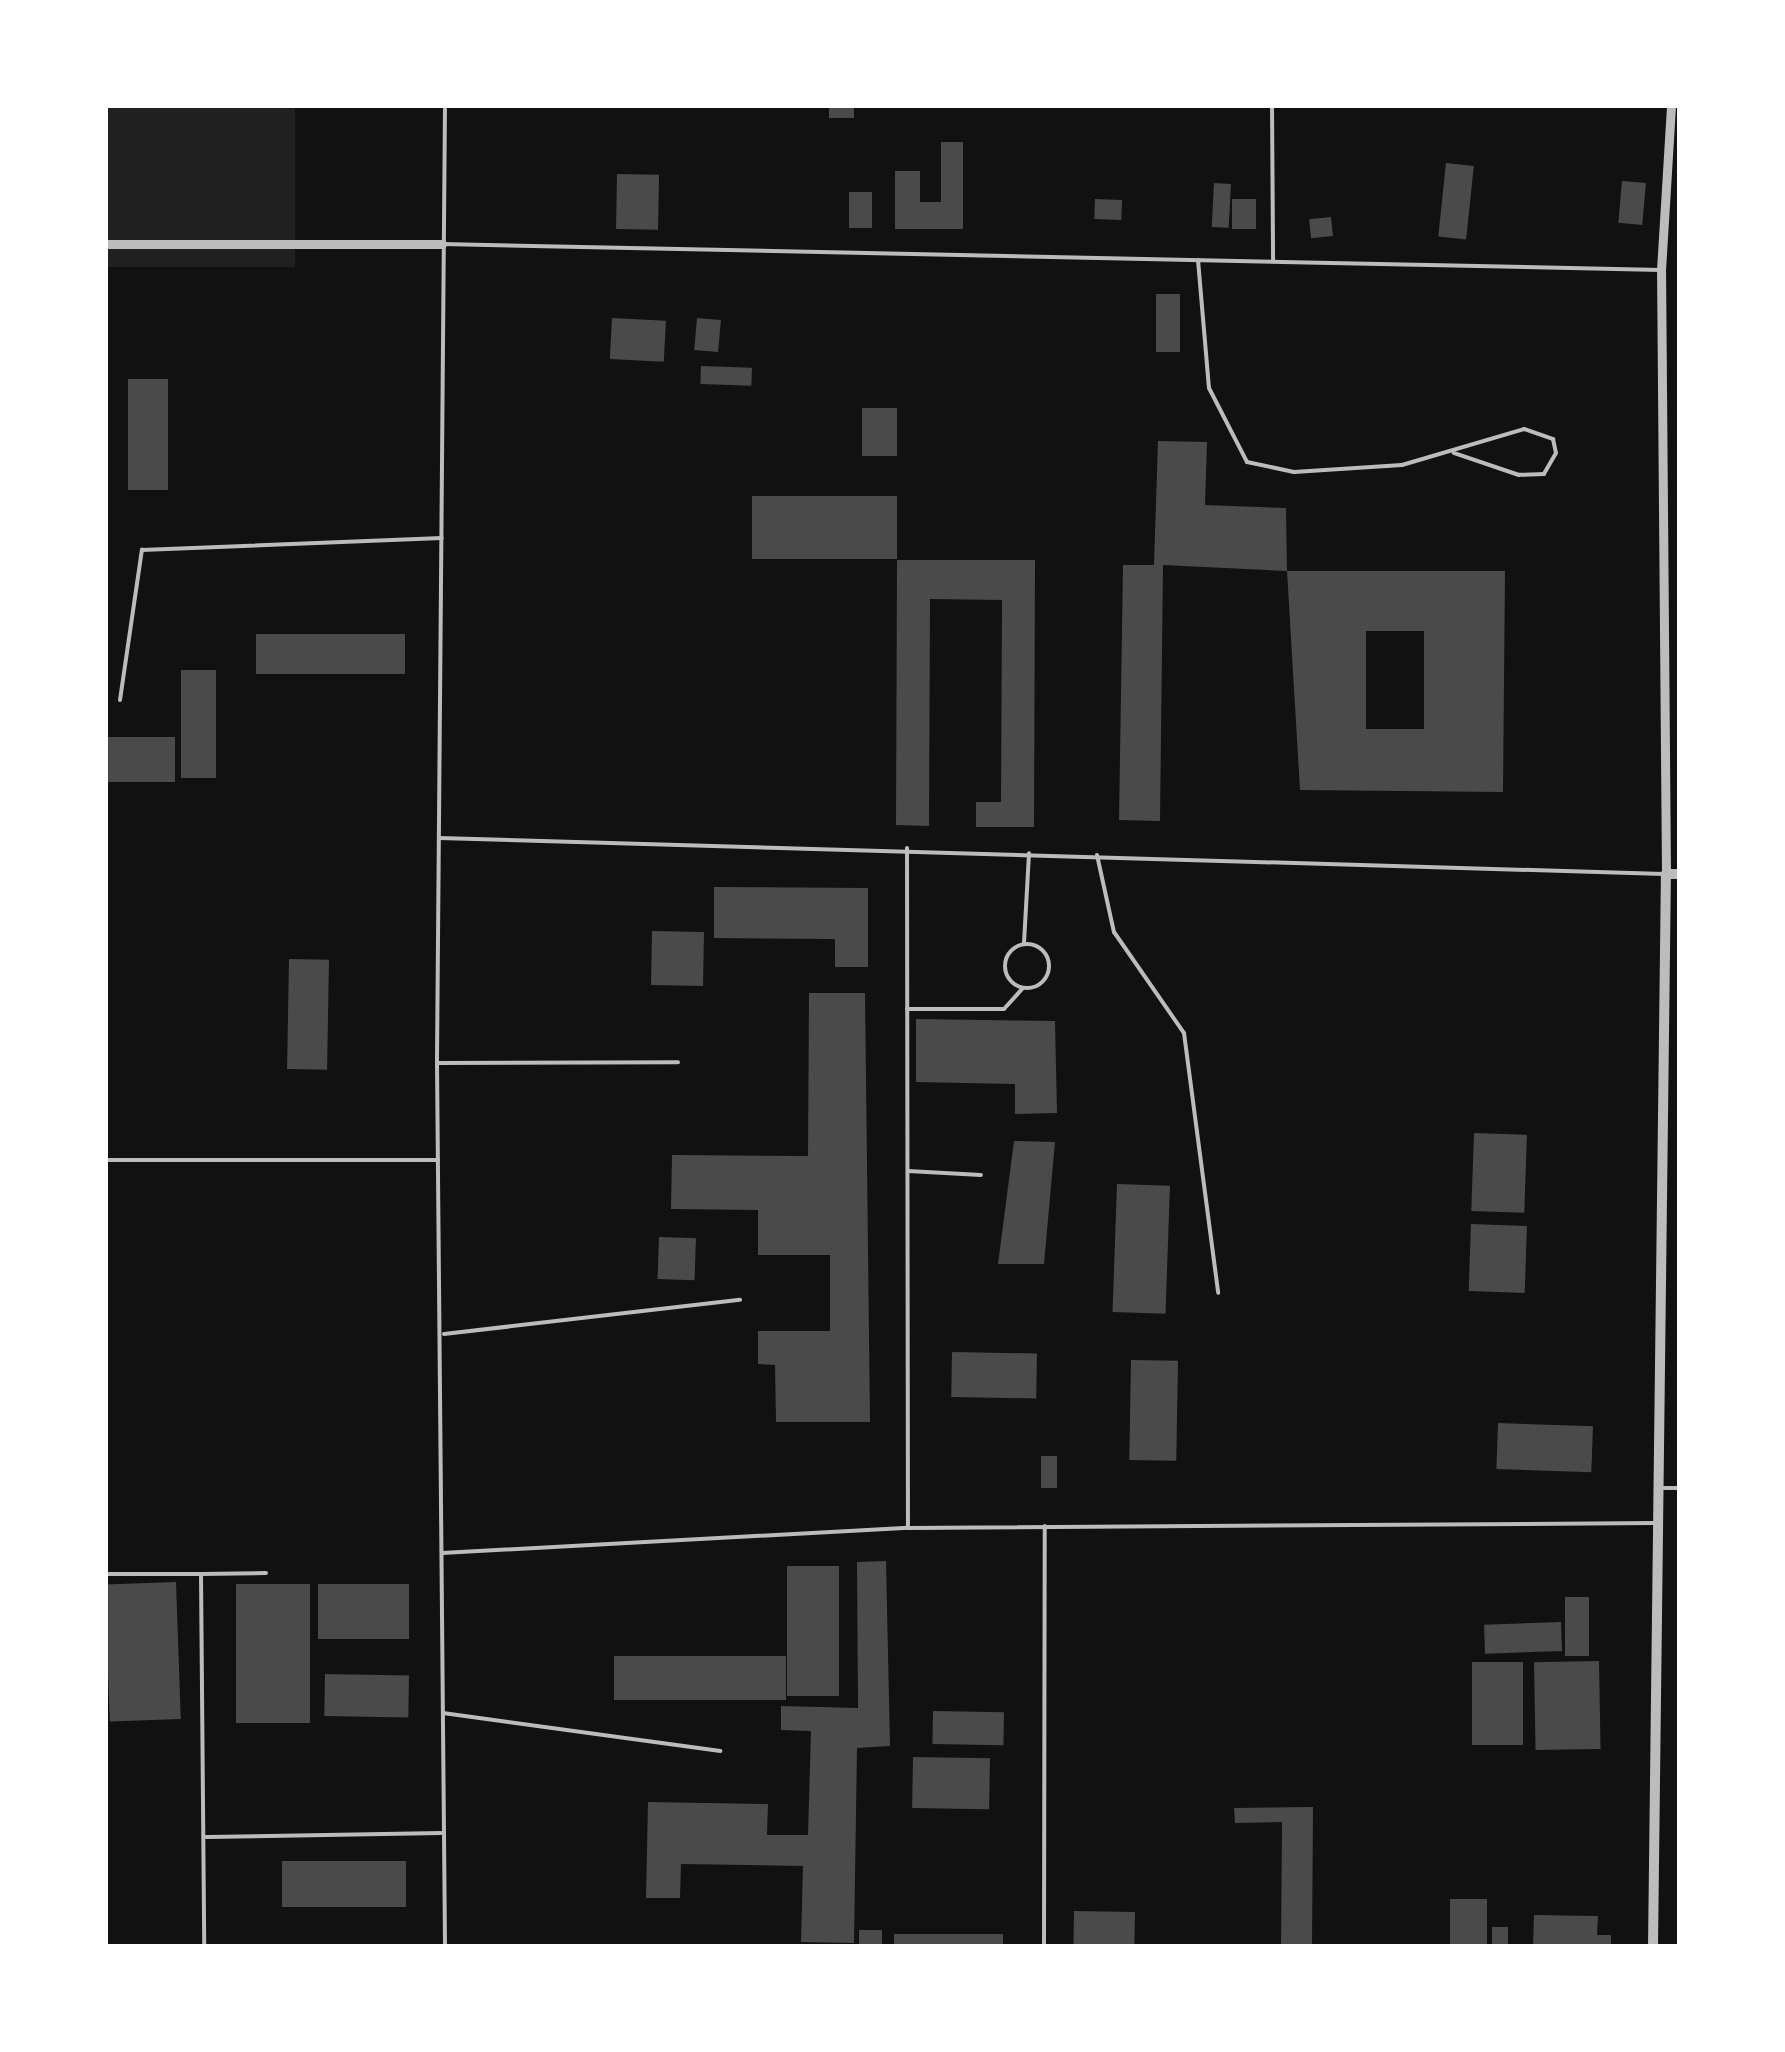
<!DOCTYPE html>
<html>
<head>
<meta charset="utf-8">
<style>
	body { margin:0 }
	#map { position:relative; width:1785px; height:2052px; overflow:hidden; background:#111; font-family:Commissioner,sans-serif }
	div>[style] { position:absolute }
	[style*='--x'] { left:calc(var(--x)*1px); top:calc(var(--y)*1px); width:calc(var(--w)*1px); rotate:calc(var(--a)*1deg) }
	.green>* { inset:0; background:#202020; transform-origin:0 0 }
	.building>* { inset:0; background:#4a4a4a; transform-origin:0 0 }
	.service>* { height:4px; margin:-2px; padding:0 2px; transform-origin:2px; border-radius:2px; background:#bcbcbc }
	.service>.ring { margin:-2px; padding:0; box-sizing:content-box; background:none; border:4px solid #bcbcbc; border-radius:50% }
	.minor>* { height:9px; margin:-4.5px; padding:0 4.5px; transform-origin:4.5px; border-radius:4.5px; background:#bcbcbc }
	.tertiary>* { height:10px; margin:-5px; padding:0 5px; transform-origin:5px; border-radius:5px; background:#bcbcbc }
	span { translate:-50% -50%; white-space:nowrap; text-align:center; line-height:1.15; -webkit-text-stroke:9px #fff; paint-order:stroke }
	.frame { position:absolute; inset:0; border:108px solid #fff; pointer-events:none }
</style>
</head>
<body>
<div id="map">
	<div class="green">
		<i style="left:105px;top:105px;width:190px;height:162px"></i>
	</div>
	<div class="building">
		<i style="left:829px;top:105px;width:25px;height:13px"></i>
		<i style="clip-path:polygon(941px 142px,963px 142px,963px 229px,895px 229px,895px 171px,920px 171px,920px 202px,941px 202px)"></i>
		<i style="left:1446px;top:163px;width:28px;height:74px;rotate:6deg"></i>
		<i style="left:617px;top:174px;width:42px;height:55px;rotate:1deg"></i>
		<i style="left:1622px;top:181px;width:24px;height:42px;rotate:5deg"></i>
		<i style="left:1214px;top:183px;width:17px;height:44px;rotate:3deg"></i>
		<i style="left:849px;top:192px;width:23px;height:36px"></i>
		<i style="left:1095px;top:199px;width:27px;height:20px;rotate:2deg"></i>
		<i style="left:1232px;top:199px;width:24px;height:30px"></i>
		<i style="left:1331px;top:217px;width:19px;height:22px;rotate:84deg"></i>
		<i style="left:1156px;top:294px;width:24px;height:58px"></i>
		<i style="left:612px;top:318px;width:54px;height:41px;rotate:3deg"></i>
		<i style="left:697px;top:318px;width:24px;height:32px;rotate:5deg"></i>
		<i style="left:701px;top:366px;width:51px;height:18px;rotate:2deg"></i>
		<i style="left:128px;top:379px;width:40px;height:111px"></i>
		<i style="left:862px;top:408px;width:35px;height:48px"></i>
		<i style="clip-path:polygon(1158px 441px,1207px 442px,1205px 505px,1286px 508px,1287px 571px,1163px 565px,1160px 821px,1119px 820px,1123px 565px,1154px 565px)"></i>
		<i style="left:752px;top:496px;width:145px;height:63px"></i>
		<i style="clip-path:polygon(897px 560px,1035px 560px,1034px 827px,976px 827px,976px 802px,1001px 802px,1002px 600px,930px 599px,929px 826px,896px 825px)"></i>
		<i style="clip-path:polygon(evenodd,1287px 571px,1505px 571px,1503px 792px,1300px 790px,1287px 571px,1366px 631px,1424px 631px,1424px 729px,1366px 729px,1366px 631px)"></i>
		<i style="left:256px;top:634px;width:149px;height:40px"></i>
		<i style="left:181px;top:670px;width:35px;height:108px"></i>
		<i style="left:175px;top:737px;width:45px;height:70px;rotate:90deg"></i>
		<i style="clip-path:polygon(714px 887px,868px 888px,868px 967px,835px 967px,835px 939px,714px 938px)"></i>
		<i style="left:652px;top:931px;width:52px;height:54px;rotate:1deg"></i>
		<i style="left:289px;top:959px;width:40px;height:110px;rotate:1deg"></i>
		<i style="clip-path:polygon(809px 993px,865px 993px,870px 1422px,776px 1422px,775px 1365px,758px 1364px,758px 1331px,830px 1331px,830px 1255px,758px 1255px,758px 1210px,671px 1209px,672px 1155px,808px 1156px)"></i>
		<i style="clip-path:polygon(916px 1019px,1055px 1021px,1057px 1113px,1015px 1114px,1015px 1084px,916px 1082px)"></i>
		<i style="left:1474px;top:1133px;width:53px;height:78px;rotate:2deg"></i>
		<i style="clip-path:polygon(1014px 1141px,1055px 1142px,1044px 1264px,998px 1264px)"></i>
		<i style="left:1117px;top:1184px;width:53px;height:128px;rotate:2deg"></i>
		<i style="left:1471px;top:1224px;width:56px;height:67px;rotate:2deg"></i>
		<i style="left:659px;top:1237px;width:37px;height:42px;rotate:2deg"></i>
		<i style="left:952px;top:1352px;width:85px;height:45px;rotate:1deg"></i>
		<i style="left:1131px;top:1360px;width:47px;height:100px;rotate:1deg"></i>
		<i style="left:1498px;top:1423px;width:95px;height:46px;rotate:2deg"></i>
		<i style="left:1041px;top:1456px;width:16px;height:32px"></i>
		<i style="clip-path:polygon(886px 1561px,890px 1746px,857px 1748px,854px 1943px,801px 1942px,803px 1866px,681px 1864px,680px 1898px,646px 1898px,648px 1802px,768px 1804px,767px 1835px,808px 1835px,811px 1731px,781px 1730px,781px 1706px,858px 1708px,857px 1562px)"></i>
		<i style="left:839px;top:1566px;width:130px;height:52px;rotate:90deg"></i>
		<i style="left:176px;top:1582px;width:137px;height:71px;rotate:88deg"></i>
		<i style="left:236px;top:1584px;width:74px;height:139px"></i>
		<i style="left:318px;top:1584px;width:91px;height:55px"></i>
		<i style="left:1565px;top:1597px;width:24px;height:59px"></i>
		<i style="left:1561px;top:1622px;width:29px;height:77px;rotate:88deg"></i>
		<i style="left:614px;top:1656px;width:172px;height:44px"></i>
		<i style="left:1599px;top:1661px;width:88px;height:65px;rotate:89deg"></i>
		<i style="left:1472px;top:1662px;width:51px;height:83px"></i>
		<i style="left:325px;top:1674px;width:84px;height:42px;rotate:1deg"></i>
		<i style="left:933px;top:1711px;width:71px;height:33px;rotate:1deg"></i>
		<i style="left:913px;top:1757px;width:77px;height:51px;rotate:1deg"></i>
		<i style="clip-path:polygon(1313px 1807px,1312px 1947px,1281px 1947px,1282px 1822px,1235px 1823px,1234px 1808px)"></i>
		<i style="left:282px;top:1861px;width:124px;height:46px"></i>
		<i style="left:1450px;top:1899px;width:37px;height:48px"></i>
		<i style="left:1074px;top:1911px;width:61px;height:36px;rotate:1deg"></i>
		<i style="clip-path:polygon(1534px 1915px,1598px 1916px,1597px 1935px,1611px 1935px,1611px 1947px,1533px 1947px)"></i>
		<i style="left:1492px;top:1927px;width:16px;height:20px"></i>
		<i style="left:859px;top:1930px;width:23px;height:17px"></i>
		<i style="left:894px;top:1934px;width:109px;height:13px"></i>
	</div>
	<div class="service">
		<i style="--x:445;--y:105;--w:958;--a:90.48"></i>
		<i style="--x:437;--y:1063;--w:884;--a:89.48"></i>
		<i style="--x:1272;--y:105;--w:155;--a:89.6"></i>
		<i style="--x:442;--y:244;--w:1219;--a:1.22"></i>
		<i style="--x:1198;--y:260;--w:128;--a:85.1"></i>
		<i style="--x:1209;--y:388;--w:83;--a:62.8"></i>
		<i style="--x:1247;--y:462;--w:48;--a:12"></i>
		<i style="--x:1294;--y:472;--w:108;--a:-3.7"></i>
		<i style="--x:1402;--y:465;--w:127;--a:-16.4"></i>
		<i style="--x:1524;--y:429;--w:31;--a:19"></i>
		<i style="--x:1553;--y:439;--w:14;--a:78"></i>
		<i style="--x:1556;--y:453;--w:24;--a:120"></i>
		<i style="--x:1544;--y:474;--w:25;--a:178"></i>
		<i style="--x:1519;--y:475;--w:69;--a:-161.3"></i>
		<i style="--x:120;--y:700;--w:152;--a:-81.7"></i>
		<i style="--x:142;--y:550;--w:300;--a:-2.3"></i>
		<i style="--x:439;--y:838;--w:1225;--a:1.68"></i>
		<i style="--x:907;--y:848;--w:680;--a:89.92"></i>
		<i style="--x:1097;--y:855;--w:79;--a:77.6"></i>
		<i style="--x:1114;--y:932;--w:123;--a:55.3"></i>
		<i style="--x:1184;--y:1033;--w:262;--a:82.5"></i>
		<i style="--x:1024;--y:943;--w:90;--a:-86.8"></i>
		<i class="ring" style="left:1005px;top:944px;width:40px;height:40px"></i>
		<i style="--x:907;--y:1009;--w:97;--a:0"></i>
		<i style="--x:1004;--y:1009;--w:27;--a:-48"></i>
		<i style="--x:437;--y:1063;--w:241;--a:-0.2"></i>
		<i style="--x:105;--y:1160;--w:333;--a:0"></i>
		<i style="--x:908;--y:1171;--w:73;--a:3.1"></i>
		<i style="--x:444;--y:1334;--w:298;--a:-6.6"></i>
		<i style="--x:1662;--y:1488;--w:18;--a:0"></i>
		<i style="--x:442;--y:1553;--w:467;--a:-3.1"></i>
		<i style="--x:908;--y:1528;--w:748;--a:-0.38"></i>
		<i style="--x:105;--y:1574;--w:96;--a:0"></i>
		<i style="--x:201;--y:1574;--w:373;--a:89.5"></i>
		<i style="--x:201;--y:1574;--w:65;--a:-0.9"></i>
		<i style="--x:443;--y:1713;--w:280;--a:7.8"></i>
		<i style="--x:206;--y:1837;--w:235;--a:-1"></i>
		<i style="--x:1044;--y:1947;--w:421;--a:-89.9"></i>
	</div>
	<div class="minor">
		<i style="--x:105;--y:244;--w:337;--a:0"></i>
		<i style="--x:1666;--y:874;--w:604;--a:-90.47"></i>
		<i style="--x:1661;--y:270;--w:165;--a:-86.5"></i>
	</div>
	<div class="tertiary">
		<i style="--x:1653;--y:1947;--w:1073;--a:-89.31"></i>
		<i style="--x:1666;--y:874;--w:14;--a:0"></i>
	</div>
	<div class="frame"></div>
</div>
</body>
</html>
